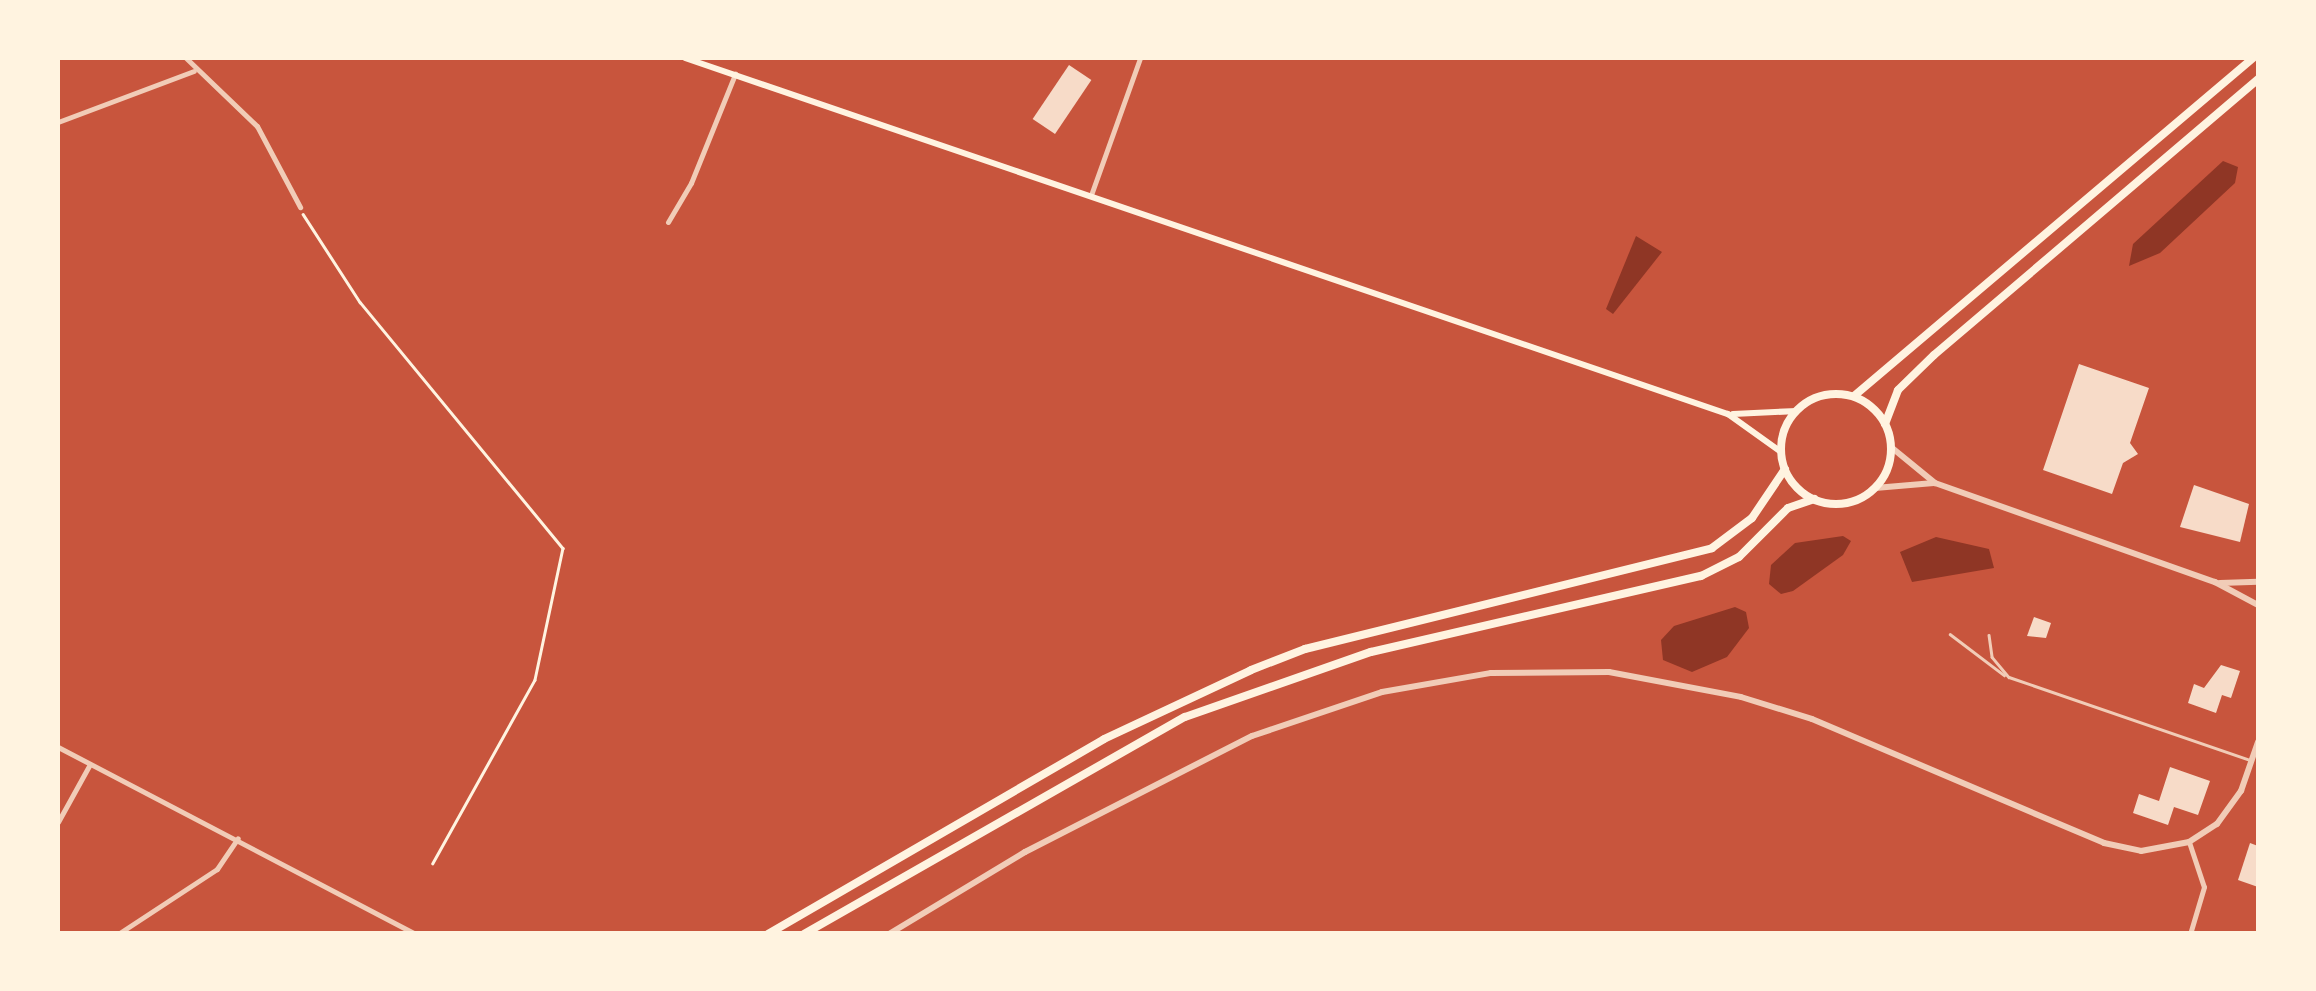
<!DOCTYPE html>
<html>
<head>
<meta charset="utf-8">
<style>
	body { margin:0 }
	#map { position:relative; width:2316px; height:991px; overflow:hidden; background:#c8553d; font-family:Signika,sans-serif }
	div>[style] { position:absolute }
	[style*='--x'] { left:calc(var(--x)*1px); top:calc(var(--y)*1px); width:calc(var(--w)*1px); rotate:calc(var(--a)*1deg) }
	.water>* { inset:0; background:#8f3625 }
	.building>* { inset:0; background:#f7dbc8; transform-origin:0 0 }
	.path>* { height:2.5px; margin:-1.25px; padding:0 1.25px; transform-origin:1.25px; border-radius:1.25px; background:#fff3e0 }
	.service>* { height:2.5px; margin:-1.25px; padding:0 1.25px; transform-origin:1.25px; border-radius:1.25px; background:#f1ccb7 }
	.minor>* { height:5px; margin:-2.5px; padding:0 2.5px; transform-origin:2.5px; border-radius:2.5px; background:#f1ccb7 }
	.tertiary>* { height:6px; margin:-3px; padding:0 3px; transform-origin:3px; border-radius:3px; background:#f1ccb7 }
	.secondary>* { height:6px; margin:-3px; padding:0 3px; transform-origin:3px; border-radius:3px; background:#fff3e0 }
	.primary>* { height:8px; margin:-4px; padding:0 4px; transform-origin:4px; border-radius:4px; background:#fff3e0 }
	.primary>.ring { margin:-4px; padding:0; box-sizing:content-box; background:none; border:8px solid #fff3e0; border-radius:50% }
	.trunk>* { height:8px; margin:-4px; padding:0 4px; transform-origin:4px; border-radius:4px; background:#fff3e0 }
	span { translate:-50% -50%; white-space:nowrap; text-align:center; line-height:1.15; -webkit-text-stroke:10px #fff3e0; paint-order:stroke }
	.frame { position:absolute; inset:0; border:60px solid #fff3e0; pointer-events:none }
</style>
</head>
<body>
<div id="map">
	<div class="water">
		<i style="clip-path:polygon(2223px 161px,2238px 167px,2235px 183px,2160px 253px,2129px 266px,2133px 244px)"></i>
		<i style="clip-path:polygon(1636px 236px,1662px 252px,1613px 314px,1606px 309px)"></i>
		<i style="clip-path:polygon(1843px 536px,1851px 541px,1843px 555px,1793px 591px,1781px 594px,1769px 584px,1771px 565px,1795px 543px)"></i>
		<i style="clip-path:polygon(1936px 537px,1989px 549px,1994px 568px,1912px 582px,1900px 552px)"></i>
		<i style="clip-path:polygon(1735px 607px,1746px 612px,1749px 628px,1727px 657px,1692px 672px,1663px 660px,1661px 640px,1674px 626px)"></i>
	</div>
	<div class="building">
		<i style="left:1069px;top:65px;width:27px;height:65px;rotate:34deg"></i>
		<i style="clip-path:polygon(2079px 364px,2149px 388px,2130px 443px,2138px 454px,2123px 463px,2112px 494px,2043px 470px)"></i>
		<i style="clip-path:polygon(2194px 485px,2249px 504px,2240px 542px,2180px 527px)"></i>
		<i style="clip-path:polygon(2034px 617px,2051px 623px,2046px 638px,2027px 636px)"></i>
		<i style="clip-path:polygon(2221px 665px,2240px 671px,2231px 698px,2222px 695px,2216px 713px,2188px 703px,2194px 684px,2204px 688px)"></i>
		<i style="clip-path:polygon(2170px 767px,2210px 781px,2198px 815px,2174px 807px,2168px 825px,2133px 813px,2139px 794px,2159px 801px)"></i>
		<i style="clip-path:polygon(2250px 843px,2258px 846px,2258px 887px,2238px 880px)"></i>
	</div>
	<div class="path">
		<i style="--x:303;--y:214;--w:105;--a:57.1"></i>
		<i style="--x:360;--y:302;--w:319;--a:50.5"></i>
		<i style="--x:563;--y:548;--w:135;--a:102"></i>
		<i style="--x:535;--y:680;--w:210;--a:119.1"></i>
	</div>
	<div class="service">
		<i style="--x:1950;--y:634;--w:68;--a:37.2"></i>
		<i style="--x:1989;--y:635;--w:22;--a:82"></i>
		<i style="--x:1992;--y:657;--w:26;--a:50"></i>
		<i style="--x:2009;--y:677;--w:255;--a:19"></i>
	</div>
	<div class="minor">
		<i style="--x:186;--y:58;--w:98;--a:43.8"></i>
		<i style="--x:257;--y:126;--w:92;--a:62"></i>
		<i style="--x:58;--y:122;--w:145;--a:-20.6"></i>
		<i style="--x:1091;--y:195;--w:145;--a:-70.3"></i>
		<i style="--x:668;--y:222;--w:45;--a:-59.5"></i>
		<i style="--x:691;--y:183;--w:118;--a:-68"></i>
		<i style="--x:58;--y:747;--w:404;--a:27.6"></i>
		<i style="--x:58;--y:822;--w:66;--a:-61.1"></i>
		<i style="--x:2189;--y:842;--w:47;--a:71.6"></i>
		<i style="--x:2204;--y:887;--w:49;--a:106.6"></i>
		<i style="--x:118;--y:934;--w:118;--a:-33.3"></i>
		<i style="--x:217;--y:869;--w:37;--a:-56"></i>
	</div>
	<div class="tertiary">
		<i style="--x:1891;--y:447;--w:57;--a:39.3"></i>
		<i style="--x:1935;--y:483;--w:297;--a:19.5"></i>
		<i style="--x:2215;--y:582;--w:49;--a:28.1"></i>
		<i style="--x:1875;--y:488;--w:59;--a:-4.8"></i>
		<i style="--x:2220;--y:583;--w:38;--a:-2"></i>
		<i style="--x:889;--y:934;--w:159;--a:-31.1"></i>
		<i style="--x:1025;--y:852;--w:255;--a:-27.1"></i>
		<i style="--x:1252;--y:736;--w:137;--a:-18.7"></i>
		<i style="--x:1382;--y:692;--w:111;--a:-9.9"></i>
		<i style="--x:1491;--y:673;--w:118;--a:-0.5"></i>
		<i style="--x:1609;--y:672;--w:134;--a:10.7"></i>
		<i style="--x:1741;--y:697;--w:74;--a:17.2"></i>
		<i style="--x:1812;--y:719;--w:317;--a:23"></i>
		<i style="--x:2104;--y:843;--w:38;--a:12"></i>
		<i style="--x:2141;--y:851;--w:49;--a:-10.6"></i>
		<i style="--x:2189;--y:842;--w:33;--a:-33"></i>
		<i style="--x:2217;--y:824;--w:41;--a:-54"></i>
		<i style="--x:2241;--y:791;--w:52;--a:-70.9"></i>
	</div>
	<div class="secondary">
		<i style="--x:685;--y:58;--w:1102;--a:18.85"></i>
		<i style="--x:1728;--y:414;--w:65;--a:35.6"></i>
		<i style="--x:1733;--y:414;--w:64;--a:-2.7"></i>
	</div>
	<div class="primary">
		<i class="ring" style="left:1781px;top:394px;width:102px;height:102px"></i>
	</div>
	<div class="trunk">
		<i style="--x:1854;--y:396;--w:523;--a:-40.27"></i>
		<i style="--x:1885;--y:424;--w:36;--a:-69"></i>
		<i style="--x:1898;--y:390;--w:50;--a:-44.2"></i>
		<i style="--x:1934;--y:355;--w:426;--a:-40.4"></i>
		<i style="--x:768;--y:934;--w:388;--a:-30.1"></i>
		<i style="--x:1104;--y:739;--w:162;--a:-25.1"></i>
		<i style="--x:1251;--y:670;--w:58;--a:-21.3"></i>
		<i style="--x:1305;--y:649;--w:419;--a:-13.9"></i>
		<i style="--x:1712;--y:548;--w:50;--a:-36.9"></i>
		<i style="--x:1752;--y:518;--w:59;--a:-56"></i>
		<i style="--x:804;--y:934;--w:438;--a:-29.7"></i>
		<i style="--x:1185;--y:717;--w:197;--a:-19.3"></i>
		<i style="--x:1371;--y:652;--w:339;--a:-13"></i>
		<i style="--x:1701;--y:576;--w:42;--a:-26.6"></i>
		<i style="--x:1739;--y:557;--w:69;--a:-45"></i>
		<i style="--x:1788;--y:508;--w:28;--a:-19"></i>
	</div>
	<div class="frame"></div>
</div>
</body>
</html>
